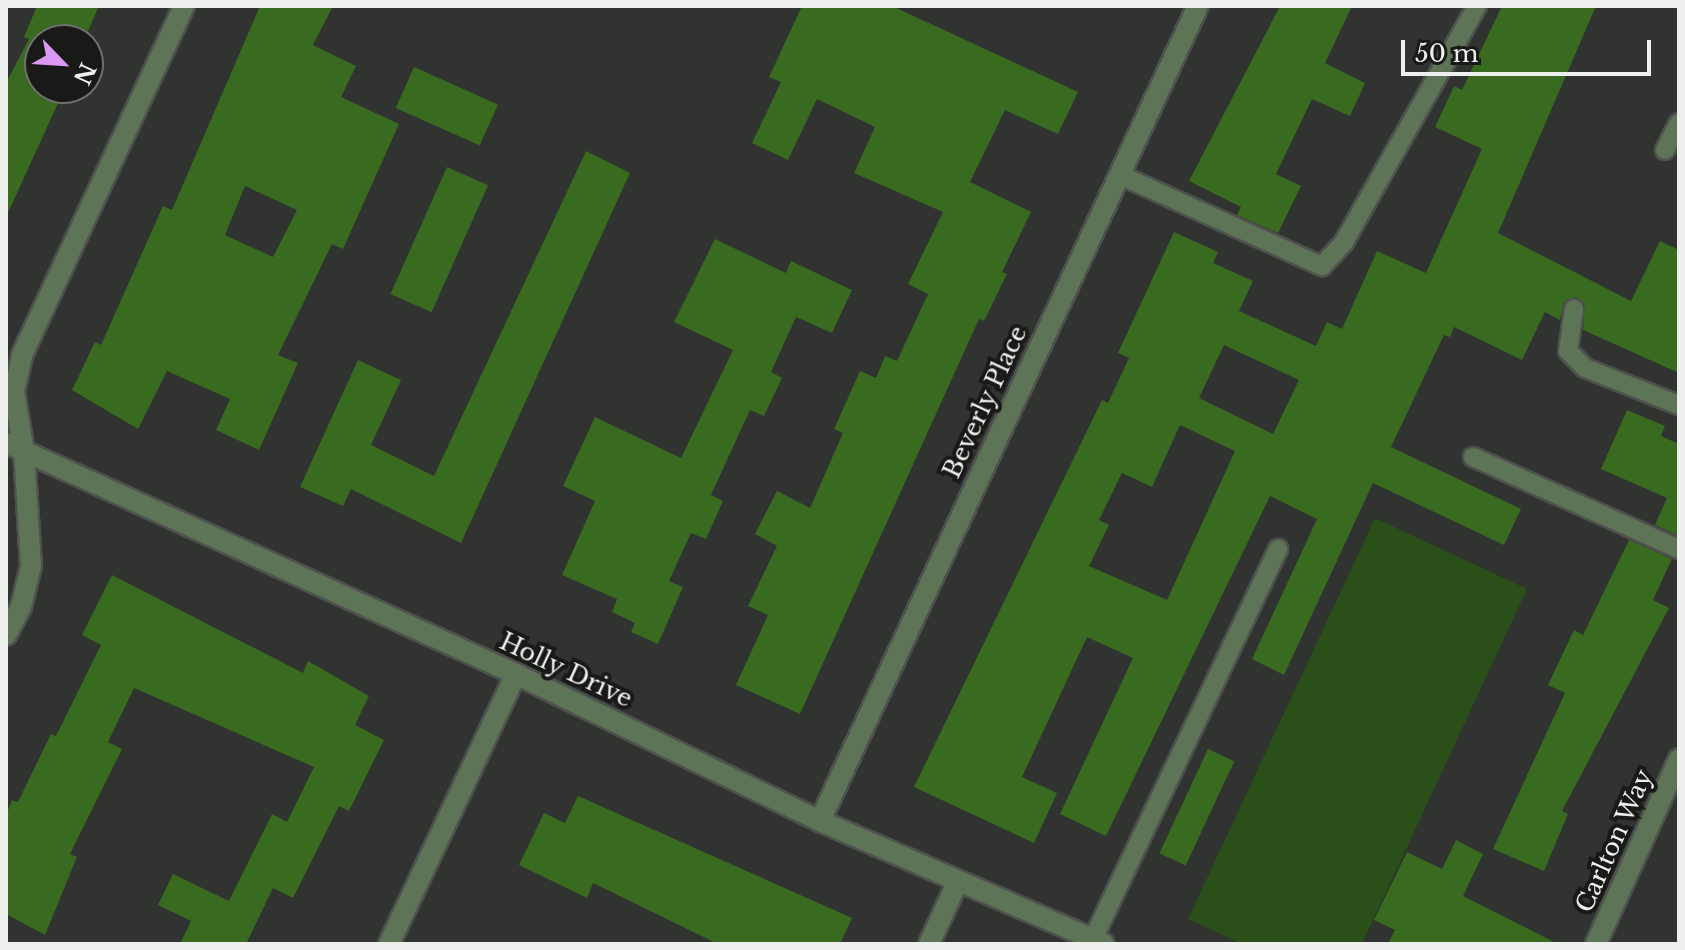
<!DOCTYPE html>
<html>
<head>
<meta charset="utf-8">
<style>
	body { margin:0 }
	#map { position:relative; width:1685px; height:950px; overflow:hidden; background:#30332f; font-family:"Libre Baskerville",serif }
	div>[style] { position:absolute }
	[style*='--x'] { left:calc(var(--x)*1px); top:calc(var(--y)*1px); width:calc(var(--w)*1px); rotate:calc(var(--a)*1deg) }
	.green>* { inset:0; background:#2a4f19 }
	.building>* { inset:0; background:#386a20; transform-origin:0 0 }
	.roads { filter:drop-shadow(2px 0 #4e514d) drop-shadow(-2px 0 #4e514d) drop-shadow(0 2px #4e514d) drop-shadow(0 -2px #4e514d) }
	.service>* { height:18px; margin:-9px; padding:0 9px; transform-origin:9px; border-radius:9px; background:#5e7456 }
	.minor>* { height:20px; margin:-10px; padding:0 10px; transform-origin:10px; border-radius:10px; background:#5e7456 }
	.tertiary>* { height:20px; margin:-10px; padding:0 10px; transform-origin:10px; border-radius:10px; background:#5e7456 }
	span { translate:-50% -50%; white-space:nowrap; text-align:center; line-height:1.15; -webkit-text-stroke:8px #191a18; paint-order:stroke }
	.street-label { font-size:24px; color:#eef0ed }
	.frame { position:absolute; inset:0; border:8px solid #eef0ed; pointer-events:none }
	.north { position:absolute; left:24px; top:24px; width:80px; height:80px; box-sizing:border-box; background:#191a18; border:2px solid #6e706d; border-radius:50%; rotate:115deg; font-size:22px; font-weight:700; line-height:32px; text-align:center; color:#eef0ed }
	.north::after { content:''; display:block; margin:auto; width:28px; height:36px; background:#dc99f4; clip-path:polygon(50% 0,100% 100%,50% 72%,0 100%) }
	.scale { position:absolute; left:1401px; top:40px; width:250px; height:36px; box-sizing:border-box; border:4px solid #eef0ed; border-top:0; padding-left:10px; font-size:24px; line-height:28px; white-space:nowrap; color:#eef0ed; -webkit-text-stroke:6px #191a18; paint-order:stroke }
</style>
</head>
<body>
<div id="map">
	<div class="green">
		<i style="clip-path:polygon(1375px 518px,1527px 589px,1362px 944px,1242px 944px,1188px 919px)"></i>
	</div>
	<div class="building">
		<i style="clip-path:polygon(37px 6px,99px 6px,84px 40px,40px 40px,40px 88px,65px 88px,6px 217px,6px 83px,29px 39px,24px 37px)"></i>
		<i style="clip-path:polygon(evenodd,260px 6px,333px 6px,313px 45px,356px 66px,341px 97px,399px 124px,343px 249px,332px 244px,278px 355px,298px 363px,259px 450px,216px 430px,230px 399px,167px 371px,138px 429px,72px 390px,95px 342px,101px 345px,163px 206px,172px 210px,260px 6px,245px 186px,297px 210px,273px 257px,225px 235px,245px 186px)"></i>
		<i style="clip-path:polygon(802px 6px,892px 6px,1078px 92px,1058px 134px,1005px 110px,970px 182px,1031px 212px,1002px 272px,1007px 274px,984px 321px,979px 319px,800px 714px,736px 685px,768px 615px,748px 606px,777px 546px,755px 534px,777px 491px,810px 508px,843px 433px,834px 429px,860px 371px,876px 378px,885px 356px,897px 361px,928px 294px,908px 284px,943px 212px,854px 173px,875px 127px,817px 99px,788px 160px,752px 143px,781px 82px,769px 77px)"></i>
		<i style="clip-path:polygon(1280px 6px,1352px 6px,1325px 63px,1365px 83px,1350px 116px,1312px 99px,1276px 174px,1301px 186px,1278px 233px,1237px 215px,1241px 207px,1189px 181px)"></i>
		<i style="clip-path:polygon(evenodd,1502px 6px,1596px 6px,1498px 233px,1631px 301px,1660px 241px,1679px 250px,1679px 373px,1583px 330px,1585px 305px,1576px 297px,1564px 302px,1560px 320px,1545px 312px,1522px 360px,1454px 327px,1450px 337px,1444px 335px,1391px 447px,1521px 509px,1504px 545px,1373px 483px,1284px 675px,1252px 659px,1317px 519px,1270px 496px,1106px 836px,1060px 814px,1133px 658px,1087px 637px,1022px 777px,1057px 793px,1034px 843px,914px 787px,1102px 400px,1108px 403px,1129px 358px,1118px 353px,1174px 232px,1218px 252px,1213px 263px,1253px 281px,1239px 311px,1316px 346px,1327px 322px,1342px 329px,1377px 251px,1426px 273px,1482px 149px,1435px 127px,1454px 86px,1462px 90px,1502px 6px,1224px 345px,1299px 380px,1273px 434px,1199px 398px,1224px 345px,1502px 6px,1180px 425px,1235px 451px,1167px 600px,1089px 566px,1109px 525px,1099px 520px,1122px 473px,1152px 487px,1180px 425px)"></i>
		<i style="left:414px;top:67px;width:92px;height:45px;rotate:24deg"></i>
		<i style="clip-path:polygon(586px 151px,630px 173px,461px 543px,351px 489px,343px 506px,300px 487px,358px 360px,401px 380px,371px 445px,434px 476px)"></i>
		<i style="left:447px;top:167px;width:45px;height:139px;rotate:24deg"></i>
		<i style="clip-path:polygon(715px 239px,786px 273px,791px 261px,852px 290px,832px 333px,796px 317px,771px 372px,782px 378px,764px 416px,750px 410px,711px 495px,723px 501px,706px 539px,691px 533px,669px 581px,683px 587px,658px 644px,631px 632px,635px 623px,612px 612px,617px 599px,562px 575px,595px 501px,563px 486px,595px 417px,681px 458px,733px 350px,674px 322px)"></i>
		<i style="clip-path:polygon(1627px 410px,1665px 426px,1661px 436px,1679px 444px,1679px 536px,1655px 525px,1667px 498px,1601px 469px)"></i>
		<i style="clip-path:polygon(1629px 540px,1672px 559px,1653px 600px,1669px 608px,1562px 811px,1568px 814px,1544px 871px,1493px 849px,1565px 693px,1548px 685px,1574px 630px,1583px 635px)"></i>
		<i style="clip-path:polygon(112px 575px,303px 673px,308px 661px,369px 696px,355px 725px,384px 740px,349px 811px,339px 806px,293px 898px,273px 888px,246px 944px,180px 944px,191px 921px,158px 905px,173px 874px,229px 901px,272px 814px,287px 822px,314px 767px,134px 688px,108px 742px,122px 749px,70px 854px,77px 857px,45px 935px,6px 914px,6px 815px,12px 800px,18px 802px,51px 734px,56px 736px,101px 645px,82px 635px)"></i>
		<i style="left:1208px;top:749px;width:29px;height:115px;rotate:25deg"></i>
		<i style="clip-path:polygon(578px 796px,852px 918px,840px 944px,718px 944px,593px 883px,587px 898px,519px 865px,544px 813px,565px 823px)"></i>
		<i style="clip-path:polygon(1456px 840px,1483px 854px,1463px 896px,1558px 944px,1388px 944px,1395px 930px,1374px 920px,1407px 852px,1442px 869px)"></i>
	</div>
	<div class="roads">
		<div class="service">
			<i style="--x:1665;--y:150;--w:30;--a:-63"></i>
			<i style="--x:1120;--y:175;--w:222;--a:24.3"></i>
			<i style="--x:1322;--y:266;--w:33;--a:-47"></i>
			<i style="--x:1344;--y:242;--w:271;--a:-60.6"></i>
			<i style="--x:1574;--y:309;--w:42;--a:98.1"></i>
			<i style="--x:1568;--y:351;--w:24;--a:45"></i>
			<i style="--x:1585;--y:368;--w:101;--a:21.5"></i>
			<i style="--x:1473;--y:457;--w:226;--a:24.1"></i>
			<i style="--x:1093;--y:939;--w:432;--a:-64.6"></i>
		</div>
		<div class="minor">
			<i style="--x:820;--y:821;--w:898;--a:-65.12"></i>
			<i style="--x:389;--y:944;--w:298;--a:-64.8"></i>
			<i style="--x:929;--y:944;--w:67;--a:-65.3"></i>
			<i style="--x:1596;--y:944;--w:203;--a:-65.8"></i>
		</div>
		<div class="tertiary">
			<i style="--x:6;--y:443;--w:560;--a:24.37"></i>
			<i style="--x:516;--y:674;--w:338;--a:25.8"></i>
			<i style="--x:820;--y:821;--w:309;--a:23.4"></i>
			<i style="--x:6;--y:635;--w:32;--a:-62"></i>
			<i style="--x:21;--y:607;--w:42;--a:-76.3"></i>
			<i style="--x:31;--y:566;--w:114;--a:-93.5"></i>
			<i style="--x:24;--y:452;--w:62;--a:-99.3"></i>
			<i style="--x:14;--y:391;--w:37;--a:-77"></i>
			<i style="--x:22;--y:355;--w:385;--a:-65.1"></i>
		</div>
	</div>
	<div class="street-label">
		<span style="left:985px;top:402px;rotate:-65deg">Beverly Place</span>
		<span style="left:566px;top:670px;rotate:25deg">Holly Drive</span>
		<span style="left:1614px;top:841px;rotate:-66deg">Carlton Way</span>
	</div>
	<div class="frame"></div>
	<div class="north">N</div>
	<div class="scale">50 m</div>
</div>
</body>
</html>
